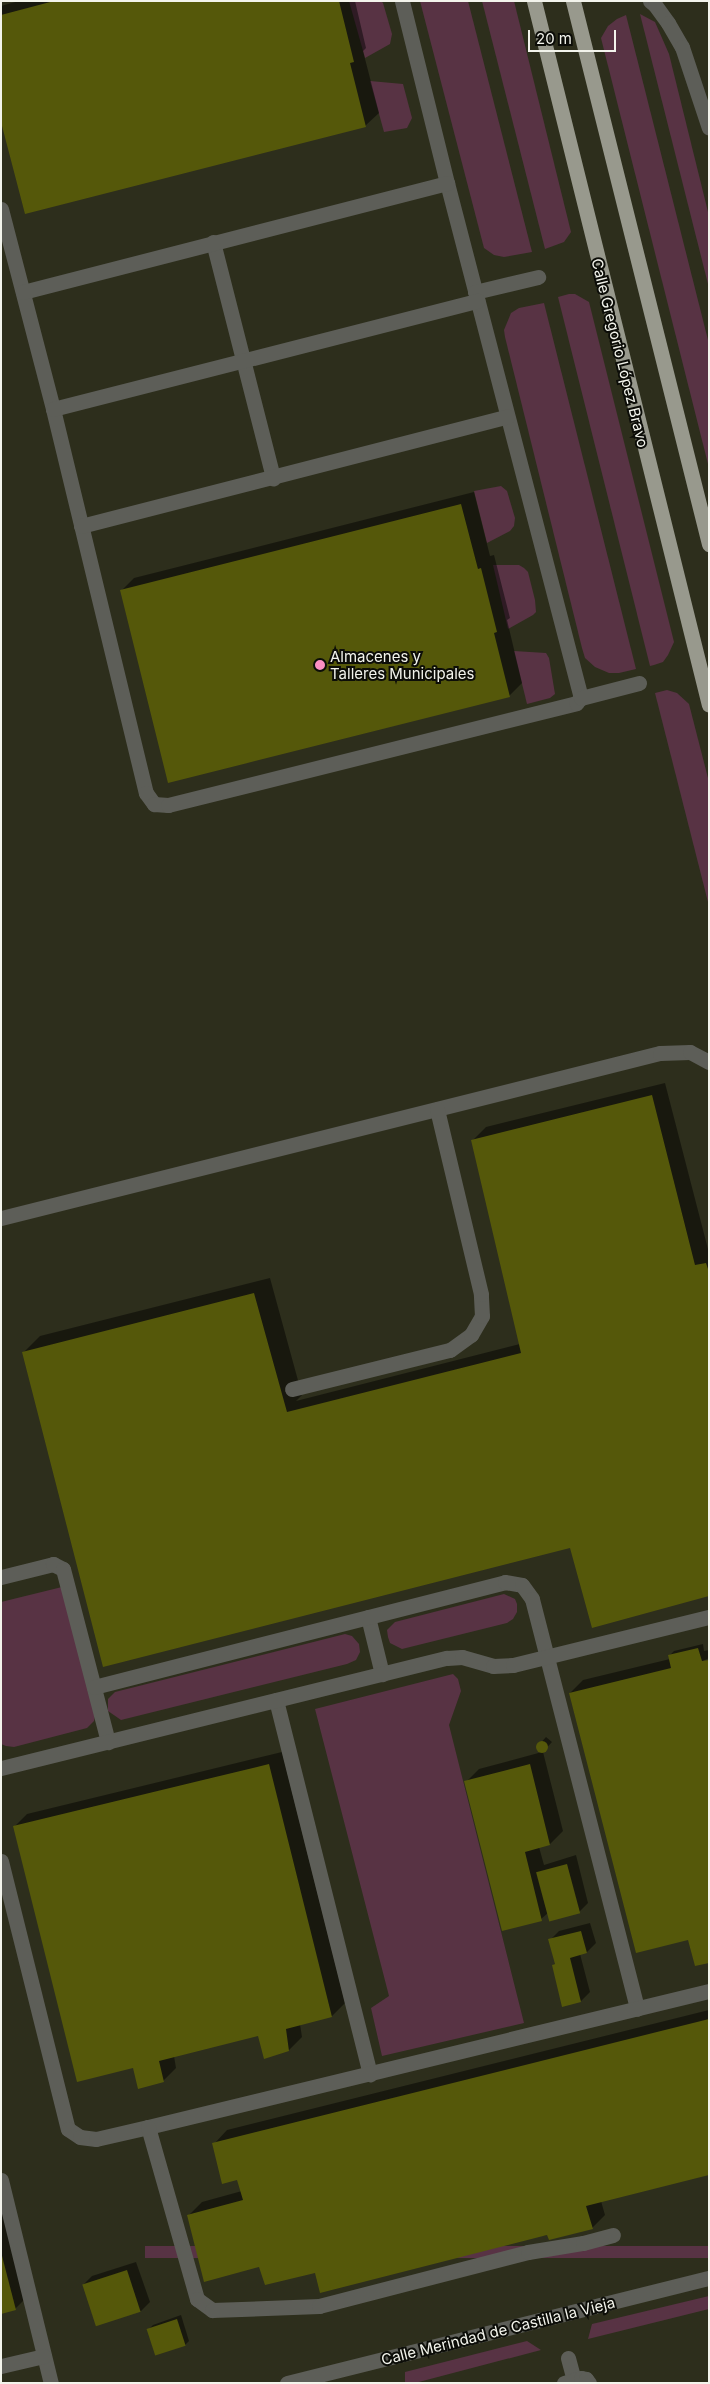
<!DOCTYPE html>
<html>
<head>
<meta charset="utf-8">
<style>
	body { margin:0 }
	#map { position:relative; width:710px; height:2384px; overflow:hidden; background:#232418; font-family:Inter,sans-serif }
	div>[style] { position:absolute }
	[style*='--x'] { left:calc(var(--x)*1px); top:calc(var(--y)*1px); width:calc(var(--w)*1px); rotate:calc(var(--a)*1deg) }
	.built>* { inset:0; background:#2d2e1c; transform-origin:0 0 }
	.green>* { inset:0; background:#583344; transform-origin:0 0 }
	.shadow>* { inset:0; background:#0007 }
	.building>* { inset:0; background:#55580a; transform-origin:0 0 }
	.round { border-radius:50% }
	.minor>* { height:15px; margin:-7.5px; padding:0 7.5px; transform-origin:7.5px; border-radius:7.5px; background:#5d5e58 }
	.major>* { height:15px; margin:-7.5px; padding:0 7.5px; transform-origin:7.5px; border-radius:7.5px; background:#98998d }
	.dots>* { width:14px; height:14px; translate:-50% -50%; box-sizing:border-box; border:2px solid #0c0d08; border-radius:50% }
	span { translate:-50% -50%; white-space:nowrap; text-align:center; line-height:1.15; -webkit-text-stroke:4px #0c0d08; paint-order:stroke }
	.street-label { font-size:15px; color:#f3f4ec }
	.poi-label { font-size:15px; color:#f3f4ec }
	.left { translate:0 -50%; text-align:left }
	.frame { position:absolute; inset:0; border:2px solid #f3f4ec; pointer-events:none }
	.scale { position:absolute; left:528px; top:30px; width:88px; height:22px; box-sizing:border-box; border:2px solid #f3f4ec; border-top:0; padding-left:6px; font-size:15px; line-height:18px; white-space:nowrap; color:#f3f4ec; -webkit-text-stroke:4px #0c0d08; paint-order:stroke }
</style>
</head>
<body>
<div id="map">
	<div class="built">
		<i style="left:1px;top:1px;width:708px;height:2382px"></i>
	</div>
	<div class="green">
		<i style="clip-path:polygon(349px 1px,381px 1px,383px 3px,392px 34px,390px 44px,365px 58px)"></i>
		<i style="clip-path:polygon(420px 1px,468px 1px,532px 252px,504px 257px,494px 255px,484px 248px)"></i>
		<i style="clip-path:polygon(482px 1px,514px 1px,571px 232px,564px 242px,545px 249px)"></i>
		<i style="clip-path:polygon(640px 14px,655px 22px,669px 54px,709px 216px,709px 288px)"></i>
		<i style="clip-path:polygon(626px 15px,709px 344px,709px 468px,601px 38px,608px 26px,617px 19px)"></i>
		<i style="clip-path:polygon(370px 81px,403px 84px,412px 118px,407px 128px,384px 132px)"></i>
		<i style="clip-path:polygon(569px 294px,575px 294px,589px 302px,674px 642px,668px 655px,663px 662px,654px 665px,650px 666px,558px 297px)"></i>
		<i style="clip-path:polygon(544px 303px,636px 669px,619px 673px,609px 673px,595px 667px,585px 658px,582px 648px,505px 337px,504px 330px,511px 313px,519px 308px)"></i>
		<i style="clip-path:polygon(501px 486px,507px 491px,515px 518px,514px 526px,510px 531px,487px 543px,474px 491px)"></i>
		<i style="clip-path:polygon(493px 565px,519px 565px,524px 568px,528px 572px,535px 600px,536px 612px,533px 615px,508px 629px)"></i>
		<i style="clip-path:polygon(514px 651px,546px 653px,549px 658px,555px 694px,550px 698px,527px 704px)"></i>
		<i style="clip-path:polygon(667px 690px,677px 693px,689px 704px,709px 782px,709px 906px,655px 693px)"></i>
		<i style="clip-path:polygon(62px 1587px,95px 1716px,94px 1721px,87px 1728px,14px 1747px,6px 1746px,1px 1744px,1px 1602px)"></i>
		<i style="clip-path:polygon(504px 1594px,515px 1599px,517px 1604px,517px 1612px,513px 1619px,507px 1623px,402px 1649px,390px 1643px,388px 1637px,387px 1630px,395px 1622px)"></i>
		<i style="clip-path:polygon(345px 1634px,352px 1636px,359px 1644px,360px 1652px,356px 1660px,347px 1664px,121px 1720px,108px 1711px,108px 1699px,115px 1692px)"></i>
		<i style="clip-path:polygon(453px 1674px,458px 1679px,461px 1691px,449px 1725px,524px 2023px,382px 2056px,371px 2008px,389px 1996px,315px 1709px)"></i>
		<i style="left:709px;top:2246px;width:12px;height:564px;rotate:90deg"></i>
		<i style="clip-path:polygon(709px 2296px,709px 2309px,588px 2339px,592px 2324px)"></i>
		<i style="clip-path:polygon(527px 2341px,541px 2350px,415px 2383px,405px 2383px,405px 2372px)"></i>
	</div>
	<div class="shadow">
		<i style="clip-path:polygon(19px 1px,355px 1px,366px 48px,363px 51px,379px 113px,365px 126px,1px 117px,1px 6px)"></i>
		<i style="clip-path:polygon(474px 492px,490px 556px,494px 555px,510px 618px,507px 620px,522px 683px,509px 696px,121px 591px,134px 578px)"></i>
		<i style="clip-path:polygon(665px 1083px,709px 1253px,709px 1595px,24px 1352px,40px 1336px,270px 1278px,302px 1395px,296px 1401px,520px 1344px,473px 1140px,486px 1127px)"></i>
		<i style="clip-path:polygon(703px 1644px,704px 1651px,709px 1650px,709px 1658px,699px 1663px,689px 1938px,570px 1693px,583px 1680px,670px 1659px,669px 1656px,674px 1651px)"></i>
		<i style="clip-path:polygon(546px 1737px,552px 1742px,543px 1752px,563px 1831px,550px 1844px,539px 1847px,544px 1865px,576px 1855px,588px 1903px,579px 1912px,548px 1913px,541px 1919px,466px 1782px,479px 1769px,542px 1752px,537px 1747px)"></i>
		<i style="clip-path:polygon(282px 1752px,345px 2003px,332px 2016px,300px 2024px,302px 2037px,289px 2050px,259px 2034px,174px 2056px,176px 2068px,163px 2081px,134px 2066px,14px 1827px,27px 1814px)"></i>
		<i style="clip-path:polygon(590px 1923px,596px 1943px,587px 1952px,580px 1954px,590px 1992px,581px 2001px,553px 1965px,556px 1963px,550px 1940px,559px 1931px)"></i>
		<i style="clip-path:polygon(709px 2010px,709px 2173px,601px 2201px,605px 2215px,592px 2228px,316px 2271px,260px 2265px,189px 2215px,202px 2202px,242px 2191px,238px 2179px,214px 2144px,227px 2130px)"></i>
		<i style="clip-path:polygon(1px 2187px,28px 2296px,15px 2309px,1px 2312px)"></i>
		<i style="clip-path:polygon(136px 2262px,150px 2302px,141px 2311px,83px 2285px,92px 2276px)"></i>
		<i style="clip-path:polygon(181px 2315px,189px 2341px,185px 2345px,149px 2329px,153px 2325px)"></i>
	</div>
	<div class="building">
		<i style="clip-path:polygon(54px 1px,339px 1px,354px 62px,350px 63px,366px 127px,25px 214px,1px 122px,1px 15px)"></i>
		<i style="clip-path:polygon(461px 504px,478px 569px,481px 568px,497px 632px,494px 633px,510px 697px,168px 783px,120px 590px)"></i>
		<i style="clip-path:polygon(652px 1095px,695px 1265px,706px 1263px,709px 1272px,709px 1596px,592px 1628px,570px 1548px,103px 1667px,22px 1352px,254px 1293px,287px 1412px,521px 1353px,471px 1140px)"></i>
		<i style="clip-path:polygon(698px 1648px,702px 1661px,709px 1660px,709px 1963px,695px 1966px,688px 1940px,636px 1953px,569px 1693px,671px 1668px,668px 1655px)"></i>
		<i class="round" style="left:536px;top:1741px;width:12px;height:12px"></i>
		<i style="clip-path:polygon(269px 1764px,332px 2017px,286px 2029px,289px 2051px,264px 2059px,258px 2036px,159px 2061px,164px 2082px,138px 2089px,133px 2068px,77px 2082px,13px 1826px)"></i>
		<i style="clip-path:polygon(530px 1764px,550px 1845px,525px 1852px,542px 1921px,502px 1931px,464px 1781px)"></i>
		<i style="left:567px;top:1864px;width:51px;height:32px;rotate:75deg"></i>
		<i style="clip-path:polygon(581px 1931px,587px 1953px,570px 1958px,581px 2002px,562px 2007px,552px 1965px,555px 1964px,548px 1939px)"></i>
		<i style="clip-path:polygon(709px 2019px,709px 2175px,586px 2206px,593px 2229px,549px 2240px,547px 2235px,320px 2293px,315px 2273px,265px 2285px,259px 2267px,204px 2282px,187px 2215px,243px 2200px,237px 2180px,222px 2184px,212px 2143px)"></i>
		<i style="clip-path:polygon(1px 2252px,16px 2310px,1px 2314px)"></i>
		<i style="left:127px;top:2270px;width:44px;height:47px;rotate:72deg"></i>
		<i style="left:177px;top:2319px;width:28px;height:32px;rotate:72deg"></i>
	</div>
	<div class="minor">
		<i style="--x:650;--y:1;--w:6;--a:39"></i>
		<i style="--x:655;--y:5;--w:22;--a:54"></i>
		<i style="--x:668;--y:23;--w:28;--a:60"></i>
		<i style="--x:682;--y:47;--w:85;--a:71.6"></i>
		<i style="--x:1;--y:209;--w:207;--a:75.4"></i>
		<i style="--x:53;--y:409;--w:395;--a:76.4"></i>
		<i style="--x:146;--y:793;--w:14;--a:54"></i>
		<i style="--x:154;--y:804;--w:14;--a:4"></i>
		<i style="--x:168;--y:805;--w:421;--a:-14"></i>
		<i style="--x:576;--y:703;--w:7;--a:-45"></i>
		<i style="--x:581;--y:698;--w:532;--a:-104.58"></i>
		<i style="--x:447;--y:183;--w:187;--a:-103.9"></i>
		<i style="--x:213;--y:242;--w:244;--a:75.7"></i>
		<i style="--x:23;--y:292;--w:438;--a:-14.4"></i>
		<i style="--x:475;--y:292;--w:65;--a:-13.4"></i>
		<i style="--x:53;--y:409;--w:438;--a:-14.3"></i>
		<i style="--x:81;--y:526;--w:440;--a:-14.4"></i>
		<i style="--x:581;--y:698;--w:60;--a:-14.5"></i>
		<i style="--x:1;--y:1218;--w:679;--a:-14.06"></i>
		<i style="--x:660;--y:1053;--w:30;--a:-2"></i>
		<i style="--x:690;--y:1052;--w:21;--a:28"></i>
		<i style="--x:292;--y:1389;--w:163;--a:-13.9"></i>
		<i style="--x:450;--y:1350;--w:26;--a:-36"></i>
		<i style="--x:471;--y:1335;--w:22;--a:-60"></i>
		<i style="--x:482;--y:1316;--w:22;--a:-93"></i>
		<i style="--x:481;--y:1294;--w:190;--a:-103.4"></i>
		<i style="--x:1;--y:1577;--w:54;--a:-14"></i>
		<i style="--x:53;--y:1564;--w:11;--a:27"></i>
		<i style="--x:63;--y:1569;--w:179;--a:75.4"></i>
		<i style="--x:368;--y:1617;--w:59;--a:76.2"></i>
		<i style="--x:94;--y:1687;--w:424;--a:-14.3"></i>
		<i style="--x:505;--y:1582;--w:17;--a:10"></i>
		<i style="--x:522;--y:1585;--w:17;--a:54"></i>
		<i style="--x:532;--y:1599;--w:423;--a:75.6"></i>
		<i style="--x:276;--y:1700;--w:386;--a:75.9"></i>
		<i style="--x:1;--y:1768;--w:459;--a:-13.9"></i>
		<i style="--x:447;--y:1658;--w:15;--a:-4"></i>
		<i style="--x:462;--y:1657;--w:32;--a:16"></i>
		<i style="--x:493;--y:1666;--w:20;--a:-3"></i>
		<i style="--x:513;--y:1665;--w:202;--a:-13.8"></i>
		<i style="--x:1;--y:1861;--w:276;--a:76"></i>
		<i style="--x:68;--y:2129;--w:14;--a:34"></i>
		<i style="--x:80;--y:2137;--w:16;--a:7"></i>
		<i style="--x:96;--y:2139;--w:53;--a:-13"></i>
		<i style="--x:148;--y:2127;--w:577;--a:-13.63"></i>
		<i style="--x:148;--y:2127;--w:179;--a:74.1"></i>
		<i style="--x:197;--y:2299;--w:19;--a:36"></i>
		<i style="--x:212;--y:2310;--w:107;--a:-2.1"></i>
		<i style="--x:319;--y:2306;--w:216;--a:-14.5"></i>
		<i style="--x:528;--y:2252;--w:56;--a:-9.3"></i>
		<i style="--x:583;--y:2243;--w:31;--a:-15"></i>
		<i style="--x:1;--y:2180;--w:209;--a:76.2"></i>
		<i style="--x:568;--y:2358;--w:23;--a:75"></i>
		<i style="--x:1;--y:2366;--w:44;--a:-13.1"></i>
		<i style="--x:287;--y:2383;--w:435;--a:-14"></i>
		<i style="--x:564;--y:2383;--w:18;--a:-16"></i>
		<i style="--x:581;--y:2378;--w:5;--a:11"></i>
		<i style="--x:586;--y:2379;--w:5;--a:53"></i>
	</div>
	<div class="major">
		<i style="--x:534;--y:1;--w:725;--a:76.04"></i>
		<i style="--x:573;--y:1;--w:560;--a:75.94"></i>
	</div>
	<div class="dots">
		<i style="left:320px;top:665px;background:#fc8fc2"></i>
	</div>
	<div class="street-label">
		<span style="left:620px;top:353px;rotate:76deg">Calle Gregorio López Bravo</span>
		<span style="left:498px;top:2331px;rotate:-14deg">Calle Merindad de Castilla la Vieja</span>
	</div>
	<div class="poi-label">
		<span class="left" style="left:330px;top:665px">Almacenes y<br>Talleres Municipales</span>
	</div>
	<div class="frame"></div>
	<div class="scale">20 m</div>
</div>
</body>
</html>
